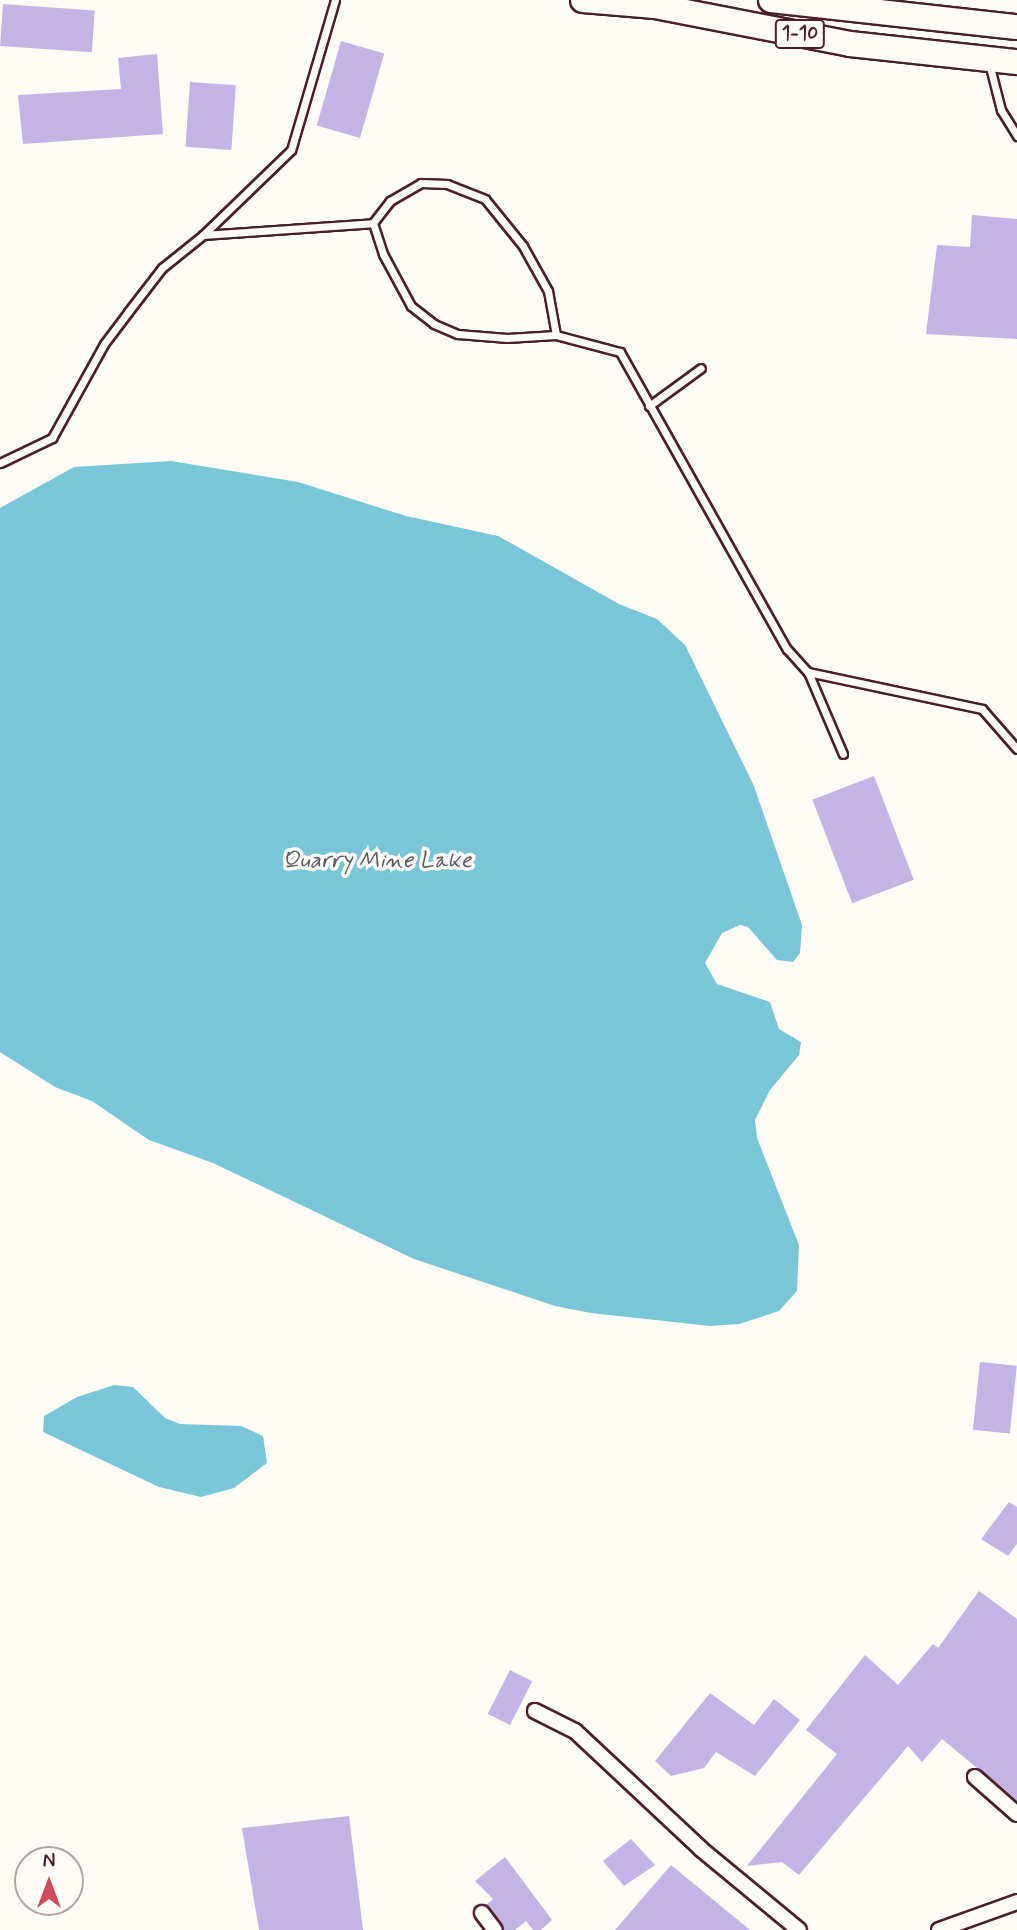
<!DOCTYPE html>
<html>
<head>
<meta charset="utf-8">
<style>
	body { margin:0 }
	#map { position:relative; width:1017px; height:1930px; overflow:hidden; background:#fdfcf7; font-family:Mynerve,sans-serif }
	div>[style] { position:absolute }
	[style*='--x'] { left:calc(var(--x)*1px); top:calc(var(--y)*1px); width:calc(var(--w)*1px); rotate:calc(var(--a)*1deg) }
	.water>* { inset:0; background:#7ac6d9 }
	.building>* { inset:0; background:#c3b4e5; transform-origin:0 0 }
	.roads { filter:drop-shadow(2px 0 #4a1f2b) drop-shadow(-2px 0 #4a1f2b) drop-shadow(0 2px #4a1f2b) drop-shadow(0 -2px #4a1f2b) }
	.lane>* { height:7px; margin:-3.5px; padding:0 3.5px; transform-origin:3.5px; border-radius:3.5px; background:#fdfcf7 }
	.street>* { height:14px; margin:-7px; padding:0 7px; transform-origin:7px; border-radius:7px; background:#fdfcf7 }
	.highway>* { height:24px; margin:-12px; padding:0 12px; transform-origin:12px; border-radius:12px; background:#fdfcf7 }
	span { translate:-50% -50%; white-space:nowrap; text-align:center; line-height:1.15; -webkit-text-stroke:7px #fdfcf7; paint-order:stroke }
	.shield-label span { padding:2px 5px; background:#fdfcf7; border:2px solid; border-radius:5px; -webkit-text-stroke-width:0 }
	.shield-label { font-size:19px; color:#4a1f2b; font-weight:700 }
	.water-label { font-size:23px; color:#5b5968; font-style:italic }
	.north { position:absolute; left:14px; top:1846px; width:70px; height:70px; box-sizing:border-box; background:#fdfcf7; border:2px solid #b5a4a5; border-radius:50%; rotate:0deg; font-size:19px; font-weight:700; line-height:28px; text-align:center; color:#4a1f2b }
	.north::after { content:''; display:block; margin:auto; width:24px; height:32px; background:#d1495b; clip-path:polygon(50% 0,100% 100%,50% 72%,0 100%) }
</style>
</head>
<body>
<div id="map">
	<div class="water">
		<i style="clip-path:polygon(171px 461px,298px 482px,406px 516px,498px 536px,619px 604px,657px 619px,685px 645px,754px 786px,802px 925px,800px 953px,793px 962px,777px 960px,748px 927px,740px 925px,722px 933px,705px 963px,717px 984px,770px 1002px,779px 1029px,801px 1042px,799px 1055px,770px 1090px,755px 1120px,757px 1138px,799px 1245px,797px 1291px,779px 1311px,739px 1324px,710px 1326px,591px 1313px,555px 1306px,414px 1259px,213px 1163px,149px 1140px,92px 1101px,55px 1087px,0 1052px,0 508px,74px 467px)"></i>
		<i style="clip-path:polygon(114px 1385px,133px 1387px,165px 1418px,180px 1424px,241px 1426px,263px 1436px,267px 1463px,234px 1488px,201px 1497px,159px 1487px,43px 1432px,44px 1416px,77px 1397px)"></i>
	</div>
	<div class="building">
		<i style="left:3px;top:4px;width:92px;height:42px;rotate:4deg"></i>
		<i style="left:341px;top:41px;width:45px;height:88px;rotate:16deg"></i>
		<i style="clip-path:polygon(157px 54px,163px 134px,23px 144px,18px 95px,121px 89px,118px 58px)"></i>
		<i style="left:190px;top:82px;width:46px;height:65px;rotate:4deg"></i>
		<i style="clip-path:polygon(972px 215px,1017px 219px,1017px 339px,926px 334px,937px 245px,970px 247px)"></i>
		<i style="left:874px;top:776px;width:111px;height:66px;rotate:69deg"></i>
		<i style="left:980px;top:1362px;width:37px;height:68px;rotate:6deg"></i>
		<i style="clip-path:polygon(1009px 1502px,1017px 1507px,1017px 1544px,1008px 1556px,981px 1539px)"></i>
		<i style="clip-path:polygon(979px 1591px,1017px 1619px,1017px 1801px,942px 1739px,922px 1762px,908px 1746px,799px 1875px,782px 1862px,747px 1866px,837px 1754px,806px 1730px,865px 1655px,898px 1685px,933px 1644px,938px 1648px)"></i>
		<i style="left:510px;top:1670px;width:25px;height:49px;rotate:27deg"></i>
		<i style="clip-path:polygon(710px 1693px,754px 1725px,774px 1699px,800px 1720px,755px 1776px,716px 1752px,704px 1768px,671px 1776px,655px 1761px)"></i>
		<i style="clip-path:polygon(349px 1816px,363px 1930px,259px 1930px,242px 1828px)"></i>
		<i style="clip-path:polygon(631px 1839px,655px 1865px,624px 1886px,603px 1861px)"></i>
		<i style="clip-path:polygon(505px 1857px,552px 1920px,541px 1930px,533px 1930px,526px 1921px,515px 1930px,504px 1930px,486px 1905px,493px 1899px,475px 1881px)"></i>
		<i style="clip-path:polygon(671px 1865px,750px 1930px,615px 1930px)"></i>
	</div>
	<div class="roads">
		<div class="lane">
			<i style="--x:335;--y:0;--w:156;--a:106.3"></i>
			<i style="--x:291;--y:150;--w:122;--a:136"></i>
			<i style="--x:203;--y:235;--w:170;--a:-4"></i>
			<i style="--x:989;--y:63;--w:49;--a:75.7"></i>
			<i style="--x:1001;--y:110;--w:31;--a:58"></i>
			<i style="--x:556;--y:335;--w:45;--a:-100.3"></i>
			<i style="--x:548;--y:291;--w:51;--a:-119.1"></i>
			<i style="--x:523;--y:246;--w:60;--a:-129"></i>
			<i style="--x:485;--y:199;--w:41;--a:-158.5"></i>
			<i style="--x:447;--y:184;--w:26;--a:-178"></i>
			<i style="--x:421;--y:183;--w:36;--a:150"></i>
			<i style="--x:390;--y:201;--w:28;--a:128"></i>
			<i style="--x:373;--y:223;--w:33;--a:72"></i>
			<i style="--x:383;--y:254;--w:59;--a:61.7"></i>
			<i style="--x:411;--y:306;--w:29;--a:38"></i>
			<i style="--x:434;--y:324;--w:26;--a:23"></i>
			<i style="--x:458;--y:334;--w:49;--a:4.7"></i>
			<i style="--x:507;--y:338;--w:49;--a:-3.5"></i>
			<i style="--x:556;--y:335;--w:66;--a:14.9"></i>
			<i style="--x:620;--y:352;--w:341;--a:60.7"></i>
			<i style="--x:787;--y:649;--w:31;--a:48"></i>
			<i style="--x:808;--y:672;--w:178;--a:12"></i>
			<i style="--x:982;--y:709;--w:53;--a:48.8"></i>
			<i style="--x:649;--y:406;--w:64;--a:-36.2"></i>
			<i style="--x:0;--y:463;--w:58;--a:-25.7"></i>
			<i style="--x:52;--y:438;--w:107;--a:-61"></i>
			<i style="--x:104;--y:344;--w:40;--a:-53"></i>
			<i style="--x:128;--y:312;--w:56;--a:-52.3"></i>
			<i style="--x:162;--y:268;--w:53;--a:-38.8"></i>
			<i style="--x:808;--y:672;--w:89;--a:66.9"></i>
		</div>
		<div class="street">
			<i style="--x:535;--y:1711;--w:45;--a:26.6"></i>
			<i style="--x:575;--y:1731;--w:173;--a:43.1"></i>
			<i style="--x:701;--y:1849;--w:127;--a:39.6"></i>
			<i style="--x:975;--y:1777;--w:56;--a:41.4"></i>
			<i style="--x:482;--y:1913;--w:21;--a:53"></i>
			<i style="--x:939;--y:1930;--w:83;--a:-19.7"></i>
		</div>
		<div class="highway">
			<i style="--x:583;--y:0;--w:72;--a:4.8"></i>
			<i style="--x:655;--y:6;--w:199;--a:11"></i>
			<i style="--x:850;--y:44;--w:168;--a:6.2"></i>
			<i style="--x:771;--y:0;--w:247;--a:6.3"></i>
		</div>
	</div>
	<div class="shield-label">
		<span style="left:800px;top:34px">1-10</span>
	</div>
	<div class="water-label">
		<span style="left:377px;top:861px">Quarry Mine Lake</span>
	</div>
	<div class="north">N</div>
</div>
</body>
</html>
